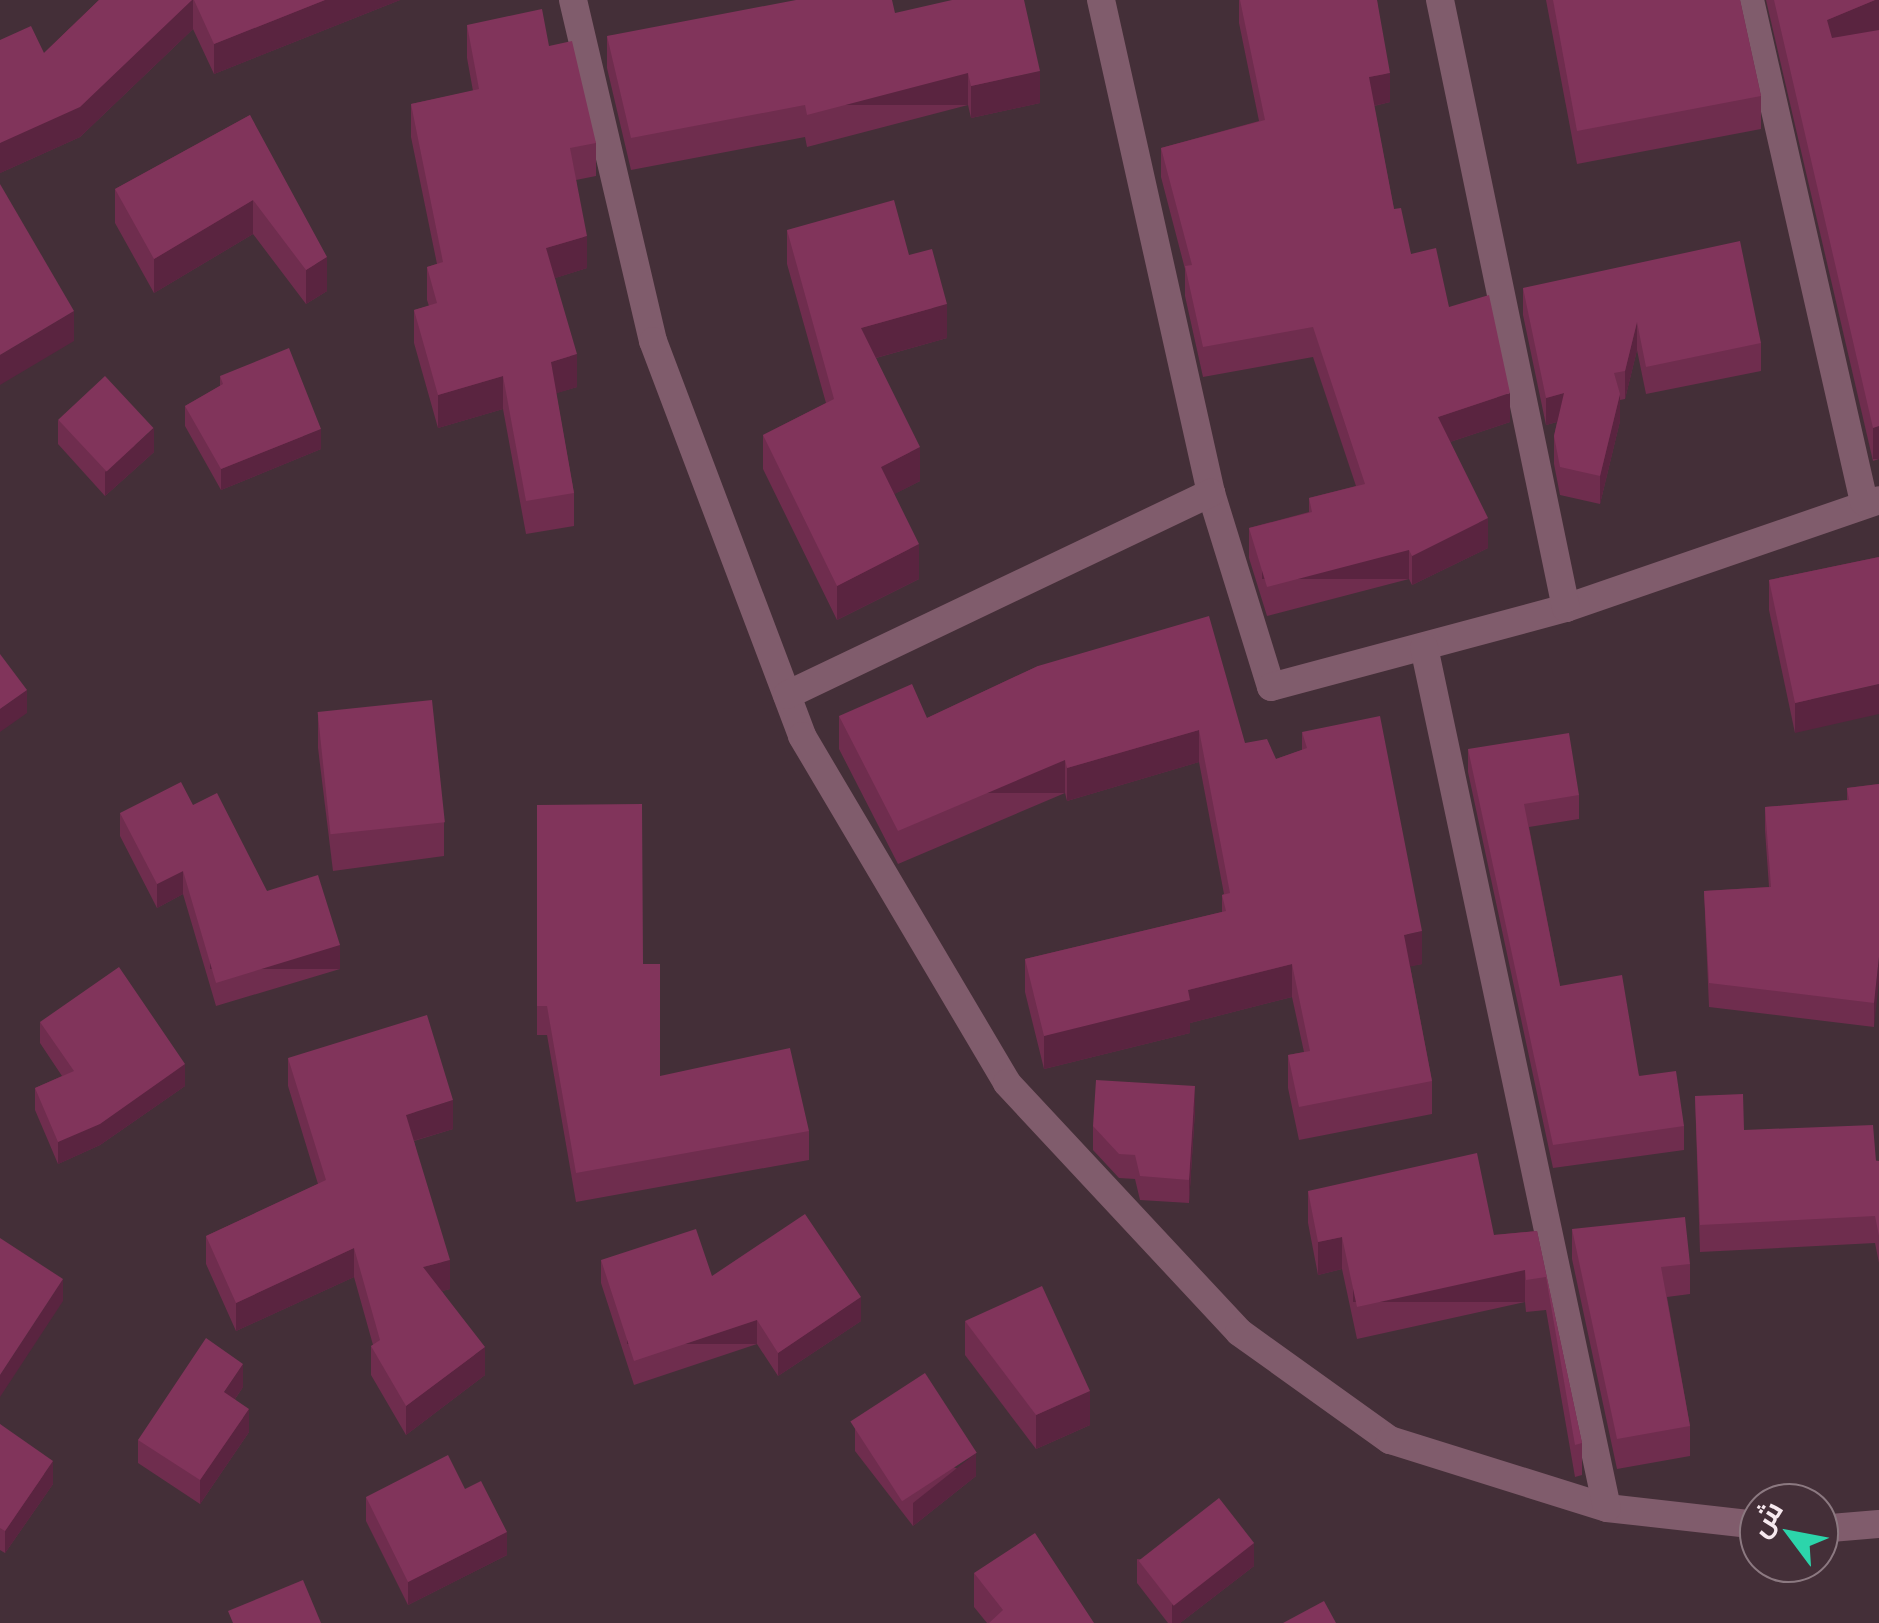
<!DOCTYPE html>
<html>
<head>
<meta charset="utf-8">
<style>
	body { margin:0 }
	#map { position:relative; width:1879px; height:1623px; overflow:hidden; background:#442f38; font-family:"Exo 2",Cairo,sans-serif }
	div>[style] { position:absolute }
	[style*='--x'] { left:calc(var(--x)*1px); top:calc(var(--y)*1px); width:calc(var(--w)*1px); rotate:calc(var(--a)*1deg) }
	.minor>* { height:28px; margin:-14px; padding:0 14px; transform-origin:14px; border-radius:14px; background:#805c6c }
	.wall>* { inset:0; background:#6f2d4e }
	.shaded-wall>* { inset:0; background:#5a2440; transform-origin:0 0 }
	.building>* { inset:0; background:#81345b; transform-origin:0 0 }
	span { translate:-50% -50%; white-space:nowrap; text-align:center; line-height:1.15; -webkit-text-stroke:8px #442f38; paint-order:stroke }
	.north { position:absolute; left:1739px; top:1483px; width:100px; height:100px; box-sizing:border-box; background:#442f38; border:2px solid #8c7981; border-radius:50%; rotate:302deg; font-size:28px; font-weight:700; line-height:40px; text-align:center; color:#f7e9ef }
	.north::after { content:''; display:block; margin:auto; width:35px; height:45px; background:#2cd5ab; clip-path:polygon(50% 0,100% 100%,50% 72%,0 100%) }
</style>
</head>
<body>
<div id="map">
	<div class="minor">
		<i style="--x:573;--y:0;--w:350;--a:76.8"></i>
		<i style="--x:653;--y:341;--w:422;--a:69.3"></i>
		<i style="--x:802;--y:736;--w:403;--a:59.4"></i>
		<i style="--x:1007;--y:1083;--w:340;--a:47"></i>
		<i style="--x:1239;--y:1332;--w:186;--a:35.6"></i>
		<i style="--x:1390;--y:1440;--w:227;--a:17.4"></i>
		<i style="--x:1607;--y:1508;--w:153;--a:6.4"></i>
		<i style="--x:1101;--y:0;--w:505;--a:77.42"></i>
		<i style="--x:1211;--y:493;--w:203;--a:72.8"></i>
		<i style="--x:1271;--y:687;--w:305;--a:-15"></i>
		<i style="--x:1566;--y:608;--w:331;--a:-19"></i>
		<i style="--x:1440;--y:0;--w:621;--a:78.29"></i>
		<i style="--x:1750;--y:0;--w:515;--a:77.21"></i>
		<i style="--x:1424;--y:647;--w:880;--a:78"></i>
		<i style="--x:787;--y:695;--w:470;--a:-25.5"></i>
		<i style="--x:1819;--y:1529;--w:60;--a:-4.8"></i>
	</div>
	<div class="wall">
		<i style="clip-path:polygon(99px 0,400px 0,214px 74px,193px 29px,80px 137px,0 173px,0 40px,44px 53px)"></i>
		<i style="clip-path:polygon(1239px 0,1377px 0,1390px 102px,1374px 106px,1394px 209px,1411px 254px,1449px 307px,1510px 422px,1450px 442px,1488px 548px,1412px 585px,1409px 579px,1267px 616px,1249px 558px,1249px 528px,1309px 512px,1309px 498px,1356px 486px,1313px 357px,1203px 377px,1185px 296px,1185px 269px,1161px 177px,1161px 148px,1259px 121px,1239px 23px)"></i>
		<i style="clip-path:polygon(1546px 0,1740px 0,1761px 96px,1761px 129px,1577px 164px)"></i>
		<i style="clip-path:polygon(1766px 0,1879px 0,1879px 459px,1873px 461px)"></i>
		<i style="clip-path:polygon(895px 13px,1040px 103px,971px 118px,968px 105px,807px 147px,805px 137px,631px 170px,607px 68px,607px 36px)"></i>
		<i style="clip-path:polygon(467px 25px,549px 46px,596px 143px,596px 176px,576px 180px,587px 268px,555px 278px,577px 387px,556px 393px,574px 493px,574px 526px,526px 534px,503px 409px,438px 428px,414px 343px,414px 310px,429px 306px,427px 300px,427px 267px,437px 264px,411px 137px,411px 104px,473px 91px,467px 58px)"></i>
		<i style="clip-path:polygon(250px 115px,327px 291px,306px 304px,253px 234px,154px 293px,115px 223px,115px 189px)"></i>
		<i style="clip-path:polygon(787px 230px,909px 255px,947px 338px,876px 358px,920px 481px,894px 494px,919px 579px,837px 620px,763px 469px,763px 435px,826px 403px,787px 264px)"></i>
		<i style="clip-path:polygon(1523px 288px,1761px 343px,1761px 371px,1646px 394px,1637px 350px,1625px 399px,1620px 400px,1620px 421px,1600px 504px,1560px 495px,1554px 464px,1554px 436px,1557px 422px,1546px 425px,1523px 315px)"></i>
		<i style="clip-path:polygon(220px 376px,321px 449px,221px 490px,185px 426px,185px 406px,220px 386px)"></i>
		<i style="clip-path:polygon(58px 420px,154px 452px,105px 496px,58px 444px)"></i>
		<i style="clip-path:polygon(1879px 557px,1795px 733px,1769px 610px,1769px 580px)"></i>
		<i style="clip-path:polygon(1038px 666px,1245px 743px,1276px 759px,1302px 750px,1302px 732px,1422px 964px,1410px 966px,1432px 1081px,1432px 1114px,1299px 1140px,1288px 1088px,1288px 1055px,1304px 1052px,1292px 997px,1190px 1023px,1190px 1033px,1044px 1069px,1025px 992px,1025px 959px,1222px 912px,1222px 895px,1224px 894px,1199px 762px,1067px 801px,1065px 793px,898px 864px,839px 749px,839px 716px,927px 718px)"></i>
		<i style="clip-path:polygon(318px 714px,444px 822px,444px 856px,333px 871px,318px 748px)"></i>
		<i style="clip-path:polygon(1468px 749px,1579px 795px,1579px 819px,1529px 827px,1560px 986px,1684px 1126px,1684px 1150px,1553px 1168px,1468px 772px)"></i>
		<i style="clip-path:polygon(1879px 784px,1874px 1027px,1709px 1007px,1704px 891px,1769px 887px,1765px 830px,1765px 807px,1847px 800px,1847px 788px)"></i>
		<i style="clip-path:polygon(193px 805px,267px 891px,340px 969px,216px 1006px,183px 894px,157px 908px,120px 836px,120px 813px)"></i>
		<i style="clip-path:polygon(537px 805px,660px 1076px,809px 1131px,809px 1160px,576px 1202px,547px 1035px,537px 1035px)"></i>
		<i style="clip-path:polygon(40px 1022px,185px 1086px,100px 1145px,58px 1164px,35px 1110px,35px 1088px,62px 1076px,40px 1043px)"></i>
		<i style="clip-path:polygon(288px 1058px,453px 1129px,414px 1141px,450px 1289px,442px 1291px,485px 1375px,406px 1435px,371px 1375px,371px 1346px,373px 1345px,354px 1277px,236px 1331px,206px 1264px,206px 1236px,318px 1184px,288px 1086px)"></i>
		<i style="clip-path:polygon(1695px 1096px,1744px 1130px,1879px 1161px,1879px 1263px,1875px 1243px,1700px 1252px)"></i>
		<i style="clip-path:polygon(1195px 1110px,1189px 1203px,1140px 1200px,1135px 1179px,1119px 1178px,1093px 1150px,1093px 1126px)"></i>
		<i style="clip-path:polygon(1308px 1191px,1494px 1235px,1537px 1231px,1582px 1443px,1582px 1475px,1575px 1477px,1546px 1310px,1526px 1312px,1525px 1302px,1357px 1339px,1342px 1269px,1318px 1275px,1308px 1223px)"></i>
		<i style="clip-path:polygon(1572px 1229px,1690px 1264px,1690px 1294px,1667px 1297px,1690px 1426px,1690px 1456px,1617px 1469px,1572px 1259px)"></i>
		<i style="clip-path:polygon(601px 1260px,712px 1276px,861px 1321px,778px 1376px,757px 1344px,634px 1385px,601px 1283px)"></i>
		<i style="clip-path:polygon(965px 1321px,1090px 1425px,1036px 1449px,965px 1355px)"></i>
		<i style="clip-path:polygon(243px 1387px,235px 1399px,249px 1432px,200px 1504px,138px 1463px,138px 1440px)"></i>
		<i style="clip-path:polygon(0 1424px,53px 1484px,5px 1553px,0 1550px)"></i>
		<i style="clip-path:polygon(855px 1428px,976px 1476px,913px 1526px,855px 1451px)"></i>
		<i style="clip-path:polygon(465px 1489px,507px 1555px,408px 1605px,366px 1521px,366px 1497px)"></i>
		<i style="clip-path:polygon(1137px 1559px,1254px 1566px,1180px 1623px,1168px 1623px,1137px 1583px)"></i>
		<i style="clip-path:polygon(974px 1573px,1094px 1623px,987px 1623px,974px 1607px)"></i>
	</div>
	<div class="shaded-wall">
		<i style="clip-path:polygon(192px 0,193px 0,193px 29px,80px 137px,0 173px,0 143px)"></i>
		<i style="clip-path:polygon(325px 0,400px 0,214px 74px,214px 44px)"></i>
		<i style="clip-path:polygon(1875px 0,1879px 0,1879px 31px,1827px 53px,1827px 20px)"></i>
		<i style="clip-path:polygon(1040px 71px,1040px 103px,971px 118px,971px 86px)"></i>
		<i style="left:968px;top:73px;width:32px;height:166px;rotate:90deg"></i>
		<i style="clip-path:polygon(1390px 73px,1390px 102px,1369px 107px,1369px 77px)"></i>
		<i style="clip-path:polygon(253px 200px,253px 234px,154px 293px,154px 259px)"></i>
		<i style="clip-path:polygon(587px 236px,587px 268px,546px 281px,546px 248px)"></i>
		<i style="clip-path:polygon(327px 257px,327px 291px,306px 304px,306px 270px)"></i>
		<i style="clip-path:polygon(947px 304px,947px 338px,861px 362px,861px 328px)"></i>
		<i style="clip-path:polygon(74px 311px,74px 341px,0 385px,0 355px)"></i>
		<i style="clip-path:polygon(1637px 322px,1637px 350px,1625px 399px,1625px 371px)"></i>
		<i style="clip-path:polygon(577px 354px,577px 387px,551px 395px,551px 362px)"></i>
		<i style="clip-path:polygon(503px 376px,503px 409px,438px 428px,438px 395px)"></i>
		<i style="clip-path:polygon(1510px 393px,1510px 422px,1438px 446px,1438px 417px)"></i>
		<i style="clip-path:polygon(1564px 393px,1564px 420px,1546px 425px,1546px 398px)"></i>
		<i style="clip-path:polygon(1620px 394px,1620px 421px,1600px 504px,1600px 476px)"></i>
		<i style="left:1879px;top:426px;width:33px;height:6px;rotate:90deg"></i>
		<i style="clip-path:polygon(154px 428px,154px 452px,105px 496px,105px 472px)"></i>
		<i style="clip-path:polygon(321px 429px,321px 449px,221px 490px,221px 469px)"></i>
		<i style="clip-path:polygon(920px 447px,920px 481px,881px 501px,881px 467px)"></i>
		<i style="clip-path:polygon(1488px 518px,1488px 548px,1412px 585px,1412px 556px)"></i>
		<i style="clip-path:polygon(919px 544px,919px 579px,837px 620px,837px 586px)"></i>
		<i style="left:1409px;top:550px;width:29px;height:147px;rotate:90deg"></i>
		<i style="clip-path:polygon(1879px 684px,1879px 714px,1795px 733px,1795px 703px)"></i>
		<i style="clip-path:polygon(27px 690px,27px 713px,0 732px,0 709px)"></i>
		<i style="clip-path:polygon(1199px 730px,1199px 762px,1067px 801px,1067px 768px)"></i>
		<i style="left:1065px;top:760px;width:33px;height:181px;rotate:90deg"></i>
		<i style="clip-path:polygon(183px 871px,183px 894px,157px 908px,157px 884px)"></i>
		<i style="clip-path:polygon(1422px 931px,1422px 964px,1404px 968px,1404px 935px)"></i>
		<i style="left:340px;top:945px;width:24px;height:130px;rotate:90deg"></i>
		<i style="clip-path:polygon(1879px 957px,1879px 981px,1874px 1027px,1874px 1003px)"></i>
		<i style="clip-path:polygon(1292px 964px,1292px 997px,1190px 1023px,1190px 1033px,1044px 1069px,1044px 1036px,1188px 990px)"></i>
		<i style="clip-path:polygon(185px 1064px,185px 1086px,100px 1145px,58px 1164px,58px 1142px)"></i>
		<i style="clip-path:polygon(1195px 1086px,1195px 1110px,1189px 1203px,1189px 1180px)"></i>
		<i style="clip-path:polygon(453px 1100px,453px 1129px,406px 1143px,406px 1115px)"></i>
		<i style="clip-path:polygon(1342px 1237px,1342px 1269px,1318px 1275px,1318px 1242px)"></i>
		<i style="clip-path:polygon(354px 1248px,354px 1277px,236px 1331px,236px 1303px)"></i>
		<i style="clip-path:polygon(450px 1260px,450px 1289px,423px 1296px,423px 1267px)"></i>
		<i style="left:1525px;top:1270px;width:32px;height:172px;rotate:90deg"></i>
		<i style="clip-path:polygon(63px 1279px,63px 1301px,0 1397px,0 1375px)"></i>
		<i style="clip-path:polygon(861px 1297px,861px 1321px,778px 1376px,778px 1353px)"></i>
		<i style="left:757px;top:1320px;width:24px;height:130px;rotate:90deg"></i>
		<i style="clip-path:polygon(485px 1347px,485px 1375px,406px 1435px,406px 1406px)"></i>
		<i style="clip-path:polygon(243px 1364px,243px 1387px,224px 1415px,224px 1392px)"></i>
		<i style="clip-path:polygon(1090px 1391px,1090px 1425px,1036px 1449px,1036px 1415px)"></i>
		<i style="clip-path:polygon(249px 1409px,249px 1432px,200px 1504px,200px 1480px)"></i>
		<i style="clip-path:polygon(976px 1453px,976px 1476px,913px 1526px,913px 1503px)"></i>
		<i style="clip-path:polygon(53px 1461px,53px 1484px,5px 1553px,5px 1531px)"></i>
		<i style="clip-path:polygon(507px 1532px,507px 1555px,408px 1605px,408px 1582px)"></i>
		<i style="clip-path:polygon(1254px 1543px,1254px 1566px,1180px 1623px,1172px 1623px,1172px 1605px)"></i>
	</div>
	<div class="building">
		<i style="clip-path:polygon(99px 0,192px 0,80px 107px,0 143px,0 40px,31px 26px,44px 53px)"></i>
		<i style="clip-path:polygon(194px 0,325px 0,214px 44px)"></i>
		<i style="clip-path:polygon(796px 0,892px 0,895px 13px,952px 0,1024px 0,1040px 71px,971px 86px,968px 73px,807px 115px,805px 105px,631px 138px,607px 36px)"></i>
		<i style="clip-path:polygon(1240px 0,1377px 0,1390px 73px,1369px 77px,1394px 209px,1401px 208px,1411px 254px,1436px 248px,1449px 307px,1489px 295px,1510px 393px,1438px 417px,1488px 518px,1412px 556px,1409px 550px,1267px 587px,1249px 528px,1312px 512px,1309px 498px,1365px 484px,1313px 327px,1203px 347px,1185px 266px,1192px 265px,1161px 148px,1265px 120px)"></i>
		<i style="clip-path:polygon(1553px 0,1740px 0,1761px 96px,1577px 131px)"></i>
		<i style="clip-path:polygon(1774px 0,1875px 0,1827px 20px,1832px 38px,1879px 30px,1879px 426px,1873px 428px)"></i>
		<i style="clip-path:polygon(542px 9px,549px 46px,572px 41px,596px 143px,570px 148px,587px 236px,546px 248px,577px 354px,551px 362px,574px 493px,526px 501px,503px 376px,438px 395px,414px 310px,437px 303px,427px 267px,443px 262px,411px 104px,479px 89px,467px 25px)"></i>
		<i style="clip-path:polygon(250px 115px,327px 257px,306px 270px,253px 200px,154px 259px,115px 189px)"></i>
		<i style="clip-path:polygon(0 184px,74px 311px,0 355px)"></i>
		<i style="clip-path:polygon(894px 200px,909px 255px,932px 249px,947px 304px,861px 328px,920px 447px,881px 467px,919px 544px,837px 586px,763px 435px,834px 399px,787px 230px)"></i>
		<i style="clip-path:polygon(1740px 241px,1761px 343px,1646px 367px,1637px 322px,1625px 371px,1614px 373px,1620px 394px,1600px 476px,1560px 467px,1554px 436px,1564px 393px,1546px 398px,1523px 288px)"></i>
		<i style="clip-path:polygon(289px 348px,321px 429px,221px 469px,185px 406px,223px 384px,220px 376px)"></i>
		<i style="left:105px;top:376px;width:71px;height:64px;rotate:47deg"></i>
		<i style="clip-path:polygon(1879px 557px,1879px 684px,1795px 703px,1769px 580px)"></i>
		<i style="clip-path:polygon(1209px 616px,1245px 743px,1267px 739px,1276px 759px,1307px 748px,1302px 732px,1380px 716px,1422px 931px,1404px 935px,1432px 1081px,1299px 1107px,1288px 1055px,1310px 1051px,1292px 964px,1188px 990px,1190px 1000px,1044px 1036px,1025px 959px,1226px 911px,1222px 895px,1230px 893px,1199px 730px,1067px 768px,1065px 760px,898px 831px,839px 716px,912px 684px,927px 718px,1038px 666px)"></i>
		<i style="clip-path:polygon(0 654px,27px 690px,0 709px)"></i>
		<i style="left:432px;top:700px;width:123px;height:115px;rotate:84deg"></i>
		<i style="clip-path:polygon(1569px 733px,1579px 795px,1524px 804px,1560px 986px,1622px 975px,1639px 1076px,1676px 1071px,1684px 1126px,1553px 1145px,1468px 749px)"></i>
		<i style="clip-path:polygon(181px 782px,193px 805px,217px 793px,267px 891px,318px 875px,340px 945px,216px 983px,183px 871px,157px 884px,120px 813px)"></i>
		<i style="clip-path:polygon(1879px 784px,1879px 957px,1874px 1003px,1709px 983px,1704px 891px,1771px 887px,1765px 807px,1849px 800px,1847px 788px)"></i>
		<i style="clip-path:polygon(642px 804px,643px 964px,660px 964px,660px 1076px,790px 1048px,809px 1131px,576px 1173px,547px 1006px,537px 1006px,537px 805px)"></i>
		<i style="clip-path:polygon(119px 967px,185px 1064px,100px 1124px,58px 1142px,35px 1088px,74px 1071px,40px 1022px)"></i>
		<i style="clip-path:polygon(427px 1015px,453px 1100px,406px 1115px,450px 1260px,423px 1267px,485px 1347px,406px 1406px,371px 1346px,380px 1340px,354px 1248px,236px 1303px,206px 1236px,326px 1180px,288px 1058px)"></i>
		<i style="clip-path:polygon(1096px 1080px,1195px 1086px,1189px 1180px,1140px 1176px,1135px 1155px,1119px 1154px,1093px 1126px)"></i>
		<i style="clip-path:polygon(1743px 1094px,1744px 1130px,1873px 1125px,1876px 1161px,1879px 1161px,1879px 1236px,1875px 1216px,1700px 1225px,1695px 1096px)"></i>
		<i style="clip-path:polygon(1477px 1153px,1494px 1235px,1537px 1231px,1582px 1443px,1575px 1445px,1546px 1277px,1526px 1280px,1525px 1270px,1357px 1307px,1342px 1237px,1318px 1242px,1308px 1191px)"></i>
		<i style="clip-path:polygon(805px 1214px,861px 1297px,778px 1353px,757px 1320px,634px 1361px,601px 1260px,696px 1229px,712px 1276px)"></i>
		<i style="clip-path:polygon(1685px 1217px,1690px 1264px,1661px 1267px,1690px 1426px,1617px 1439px,1572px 1229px)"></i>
		<i style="clip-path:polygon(0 1238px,63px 1279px,0 1375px)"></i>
		<i style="clip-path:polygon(1042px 1286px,1090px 1391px,1036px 1415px,965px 1321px)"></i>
		<i style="clip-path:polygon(206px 1338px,243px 1364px,224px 1392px,249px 1409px,200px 1480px,138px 1440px)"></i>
		<i style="left:925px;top:1373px;width:95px;height:89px;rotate:57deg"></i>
		<i style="clip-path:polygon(0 1424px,53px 1461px,5px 1531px,0 1528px)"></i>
		<i style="clip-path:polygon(448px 1455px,465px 1489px,481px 1481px,507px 1532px,408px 1582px,366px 1497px)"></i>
		<i style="left:1219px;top:1498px;width:57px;height:102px;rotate:52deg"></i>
		<i style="clip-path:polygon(1035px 1533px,1094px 1623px,989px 1623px,1003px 1610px,974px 1573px)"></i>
		<i style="clip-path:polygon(303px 1580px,321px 1623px,233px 1623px,228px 1611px)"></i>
		<i style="clip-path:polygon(1324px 1601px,1336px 1623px,1283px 1623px)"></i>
	</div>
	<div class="north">ش</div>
</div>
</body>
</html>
